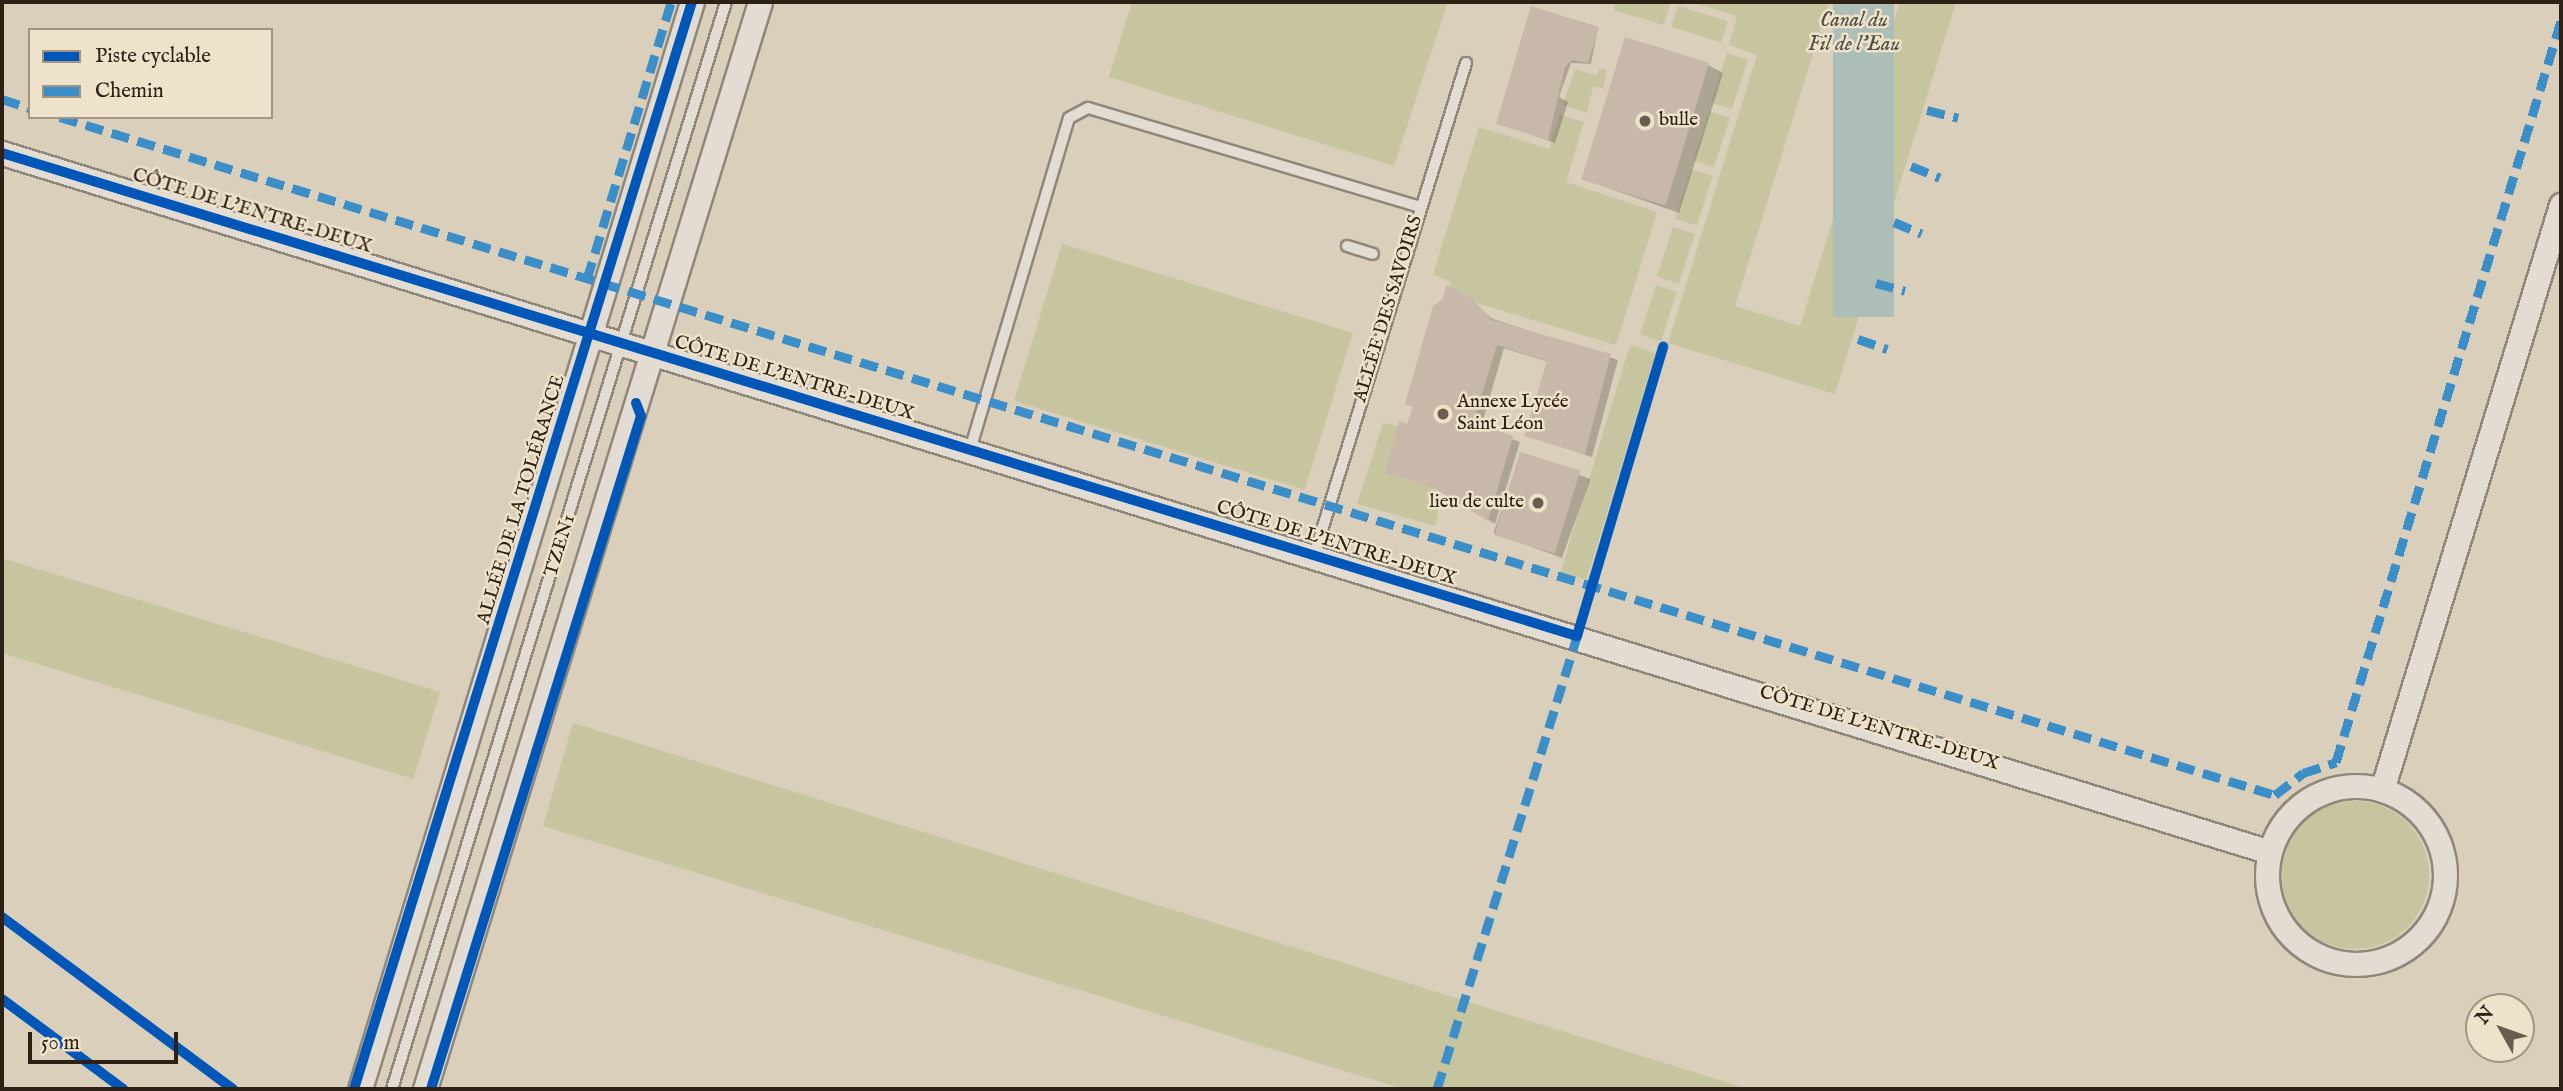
<!DOCTYPE html>
<html>
<head>
<meta charset="utf-8">
<style>
	body { margin:0 }
	#map { position:relative; width:2563px; height:1091px; overflow:hidden; background:#d9cfba; font-family:"IM FELL English",serif }
	div>[style] { position:absolute }
	[style*='--x'] { left:calc(var(--x)*1px); top:calc(var(--y)*1px); width:calc(var(--w)*1px); rotate:calc(var(--a)*1deg) }
	.green>* { inset:0; background:#c6c59f; transform-origin:0 0 }
	.round { border-radius:50% }
	.water>* { inset:0; background:#acbeb5; transform-origin:0 0 }
	.shadow>* { inset:0; background:#0003; transform-origin:0 0 }
	.building>* { inset:0; background:#c8b8aa; transform-origin:0 0 }
	.roads { filter:drop-shadow(2px 0 #8e877a) drop-shadow(-2px 0 #8e877a) drop-shadow(0 2px #8e877a) drop-shadow(0 -2px #8e877a) }
	.service>* { height:10px; margin:-5px; padding:0 5px; transform-origin:5px; border-radius:5px; background:#e2dcd2 }
	.minor>* { height:23px; margin:-11.5px; padding:0 11.5px; transform-origin:11.5px; border-radius:11.5px; background:#e2dcd2 }
	.minor>.ring { margin:-11.5px; padding:0; box-sizing:content-box; background:none; border:23px solid #e2dcd2; border-radius:50% }
	.quiet>* { height:9px; margin-top:-4.5px; transform-origin:0; background:repeating-linear-gradient(90deg,#3b8ec8 0 18px,transparent 0 27px) }
	.cycleway>* { height:10px; margin:-5px; padding:0 5px; transform-origin:5px; border-radius:5px; background:#0057b8 }
	.dots>* { width:19px; height:19px; translate:-50% -50%; box-sizing:border-box; border:4px solid #efe2ca; border-radius:50% }
	span { translate:-50% -50%; white-space:nowrap; text-align:center; line-height:1.15; -webkit-text-stroke:5px #efe2ca; paint-order:stroke }
	.poi-label { font-size:19px; color:#2d2015 }
	.left { translate:0 -50%; text-align:left }
	.right { translate:-100% -50%; text-align:right }
	.street-label { font-size:19px; color:#2d2015 }
	.water-label { font-size:21px; color:#4d4d44; font-style:italic }
	.frame { position:absolute; inset:0; border:4px solid #2d2015; pointer-events:none }
	.legend { position:absolute; left:28px; top:28px; width:245px; height:91px; box-sizing:border-box; background:#efe2ca; border:2px solid #a19482; margin:0; padding:9px 12px; list-style:none; font-size:21px; color:#2d2015 }
	.legend li { display:flex; align-items:center; gap:14px; height:35px }
	.legend b { width:35px; border:2px solid #a19482 }
	.north { position:absolute; left:2465px; top:993px; width:70px; height:70px; box-sizing:border-box; background:#efe2ca; border:2px solid #a19482; border-radius:50%; rotate:310deg; font-size:19px; font-weight:700; line-height:28px; text-align:center; color:#2d2015 }
	.north::after { content:''; display:block; margin:auto; width:24px; height:32px; background:#695d4f; clip-path:polygon(50% 0,100% 100%,50% 72%,0 100%) }
	.scale { position:absolute; left:28px; top:1032px; width:150px; height:32px; box-sizing:border-box; border:4px solid #2d2015; border-top:0; padding-left:9px; font-size:21px; line-height:24px; white-space:nowrap; color:#2d2015; -webkit-text-stroke:5px #efe2ca; paint-order:stroke }
</style>
</head>
<body>
<div id="map">
	<div class="green">
		<i style="clip-path:polygon(1132px 2px,1448px 2px,1394px 166px,1109px 77px)"></i>
		<i style="clip-path:polygon(1616px 2px,1664px 2px,1670px 4px,1664px 25px,1614px 10px)"></i>
		<i style="clip-path:polygon(1690px 2px,1829px 2px,1735px 306px,1800px 326px,1900px 2px,1956px 2px,1835px 394px,1668px 343px,1757px 55px,1729px 45px,1737px 16px)"></i>
		<i style="left:1678px;top:6px;width:52px;height:22px;rotate:17deg"></i>
		<i style="left:1727px;top:53px;width:22px;height:52px;rotate:18deg"></i>
		<i style="clip-path:polygon(1600px 68px,1607px 70px,1603px 88px,1593px 87px,1587px 113px,1563px 105px,1575px 69px,1597px 75px)"></i>
		<i style="left:1709px;top:111px;width:22px;height:52px;rotate:18deg"></i>
		<i style="clip-path:polygon(1560px 115px,1584px 122px,1566px 182px,1657px 212px,1616px 345px,1447px 294px,1451px 282px,1433px 274px,1479px 127px,1549px 149px)"></i>
		<i style="left:1691px;top:169px;width:23px;height:52px;rotate:18deg"></i>
		<i style="left:1673px;top:227px;width:23px;height:52px;rotate:18deg"></i>
		<i style="left:1062px;top:244px;width:304px;height:164px;rotate:17deg"></i>
		<i style="left:1656px;top:285px;width:22px;height:52px;rotate:18deg"></i>
		<i style="left:1630px;top:345px;width:27px;height:237px;rotate:17deg"></i>
		<i style="clip-path:polygon(1383px 423px,1398px 426px,1385px 473px,1432px 487px,1441px 499px,1435px 526px,1357px 504px)"></i>
		<i style="left:2px;top:558px;width:458px;height:91px;rotate:17deg"></i>
		<i style="clip-path:polygon(573px 723px,1748px 1089px,1403px 1089px,543px 826px)"></i>
		<i class="round" style="left:2281px;top:801px;width:148px;height:148px"></i>
	</div>
	<div class="water">
		<i style="left:1833px;top:2px;width:61px;height:315px"></i>
	</div>
	<div class="shadow">
		<i style="clip-path:polygon(1598px 28px,1591px 64px,1571px 63px,1559px 97px,1568px 102px,1555px 143px,1498px 123px)"></i>
		<i style="clip-path:polygon(1708px 65px,1723px 73px,1679px 213px,1583px 179px)"></i>
		<i style="clip-path:polygon(1448px 288px,1493px 319px,1618px 360px,1592px 457px,1526px 435px,1548px 362px,1504px 348px,1481px 427px,1520px 442px,1495px 524px,1440px 490px,1387px 472px,1408px 426px)"></i>
		<i style="left:1522px;top:454px;width:73px;height:84px;rotate:20deg"></i>
	</div>
	<div class="building">
		<i style="clip-path:polygon(1531px 6px,1599px 27px,1588px 63px,1572px 60px,1565px 67px,1548px 140px,1496px 124px)"></i>
		<i style="left:1625px;top:37px;width:88px;height:149px;rotate:17deg"></i>
		<i style="clip-path:polygon(1446px 285px,1471px 297px,1492px 320px,1611px 354px,1585px 454px,1524px 436px,1547px 361px,1497px 345px,1473px 423px,1513px 436px,1488px 521px,1432px 487px,1385px 473px,1399px 421px,1407px 424px,1413px 407px,1405px 404px,1433px 306px,1443px 299px)"></i>
		<i style="left:1520px;top:452px;width:63px;height:87px;rotate:17deg"></i>
	</div>
	<div class="roads">
		<div class="service">
			<i style="--x:1347;--y:246;--w:27;--a:17"></i>
			<i style="--x:970;--y:450;--w:346;--a:-73.4"></i>
			<i style="--x:1069;--y:118;--w:21;--a:-28"></i>
			<i style="--x:1088;--y:108;--w:347;--a:16.6"></i>
			<i style="--x:1314;--y:556;--w:516;--a:-72.86"></i>
			<i style="--x:392;--y:1089;--w:1137;--a:-72.92"></i>
		</div>
		<div class="minor">
			<i style="--x:2;--y:153;--w:2373;--a:17.13"></i>
			<i class="ring" style="left:2267px;top:786px;width:155px;height:155px"></i>
			<i style="--x:2382;--y:790;--w:612;--a:-72.99"></i>
			<i style="--x:360;--y:1089;--w:1137;--a:-73.02"></i>
			<i style="--x:425;--y:1089;--w:1137;--a:-72.87"></i>
		</div>
	</div>
	<div class="quiet">
		<i style="--x:2;--y:99;--w:29;--a:18"></i>
		<i style="--x:1927;--y:110;--w:32;--a:14"></i>
		<i style="--x:60;--y:117;--w:2316;--a:17.02"></i>
		<i style="--x:2275;--y:795;--w:36;--a:-38"></i>
		<i style="--x:2303;--y:773;--w:35;--a:-18"></i>
		<i style="--x:2336;--y:762;--w:774;--a:-73.11"></i>
		<i style="--x:1911;--y:166;--w:31;--a:22"></i>
		<i style="--x:1894;--y:222;--w:30;--a:23"></i>
		<i style="--x:587;--y:279;--w:289;--a:-73.1"></i>
		<i style="--x:1876;--y:283;--w:30;--a:15"></i>
		<i style="--x:1858;--y:339;--w:31;--a:19"></i>
		<i style="--x:1437;--y:1089;--w:474;--a:-72.8"></i>
	</div>
	<div class="cycleway">
		<i style="--x:2;--y:153;--w:1647;--a:17.05"></i>
		<i style="--x:1577;--y:636;--w:302;--a:-73.4"></i>
		<i style="--x:2;--y:917;--w:288;--a:36.7"></i>
		<i style="--x:2;--y:999;--w:151;--a:36.6"></i>
		<i style="--x:354;--y:1089;--w:1138;--a:-72.73"></i>
		<i style="--x:431;--y:1089;--w:705;--a:-72.67"></i>
		<i style="--x:641;--y:416;--w:14;--a:-111"></i>
	</div>
	<div class="dots">
		<i style="left:1645px;top:121px;background:#695d4f"></i>
		<i style="left:1443px;top:414px;background:#695d4f"></i>
		<i style="left:1538px;top:503px;background:#695d4f"></i>
	</div>
	<div class="poi-label">
		<span class="left" style="left:1659px;top:121px">bulle</span>
		<span class="left" style="left:1457px;top:414px">Annexe Lycée<br>Saint Léon</span>
		<span class="right" style="left:1524px;top:503px">lieu de culte</span>
	</div>
	<div class="street-label">
		<span style="left:252px;top:212px;rotate:17deg">CÔTE DE L'ENTRE-DEUX</span>
		<span style="left:1389px;top:309px;rotate:-73deg">ALLÉE DES SAVOIRS</span>
		<span style="left:794px;top:379px;rotate:17deg">CÔTE DE L'ENTRE-DEUX</span>
		<span style="left:522px;top:500px;rotate:-73deg">ALLÉE DE LA TOLÉRANCE</span>
		<span style="left:1336px;top:544px;rotate:17deg">CÔTE DE L'ENTRE-DEUX</span>
		<span style="left:561px;top:546px;rotate:-73deg">TZEN1</span>
		<span style="left:1879px;top:729px;rotate:17deg">CÔTE DE L'ENTRE-DEUX</span>
	</div>
	<div class="water-label">
		<span style="left:1854px;top:33px">Canal du<br>Fil de l'Eau</span>
	</div>
	<div class="frame"></div>
	<ul class="legend">
	<li><b style="height:9px;background:#0057b8"></b>Piste cyclable</li>
	<li><b style="height:9px;background:#3b8ec8"></b>Chemin</li>
	</ul>
	<div class="north">N</div>
	<div class="scale">50 m</div>
</div>
</body>
</html>
